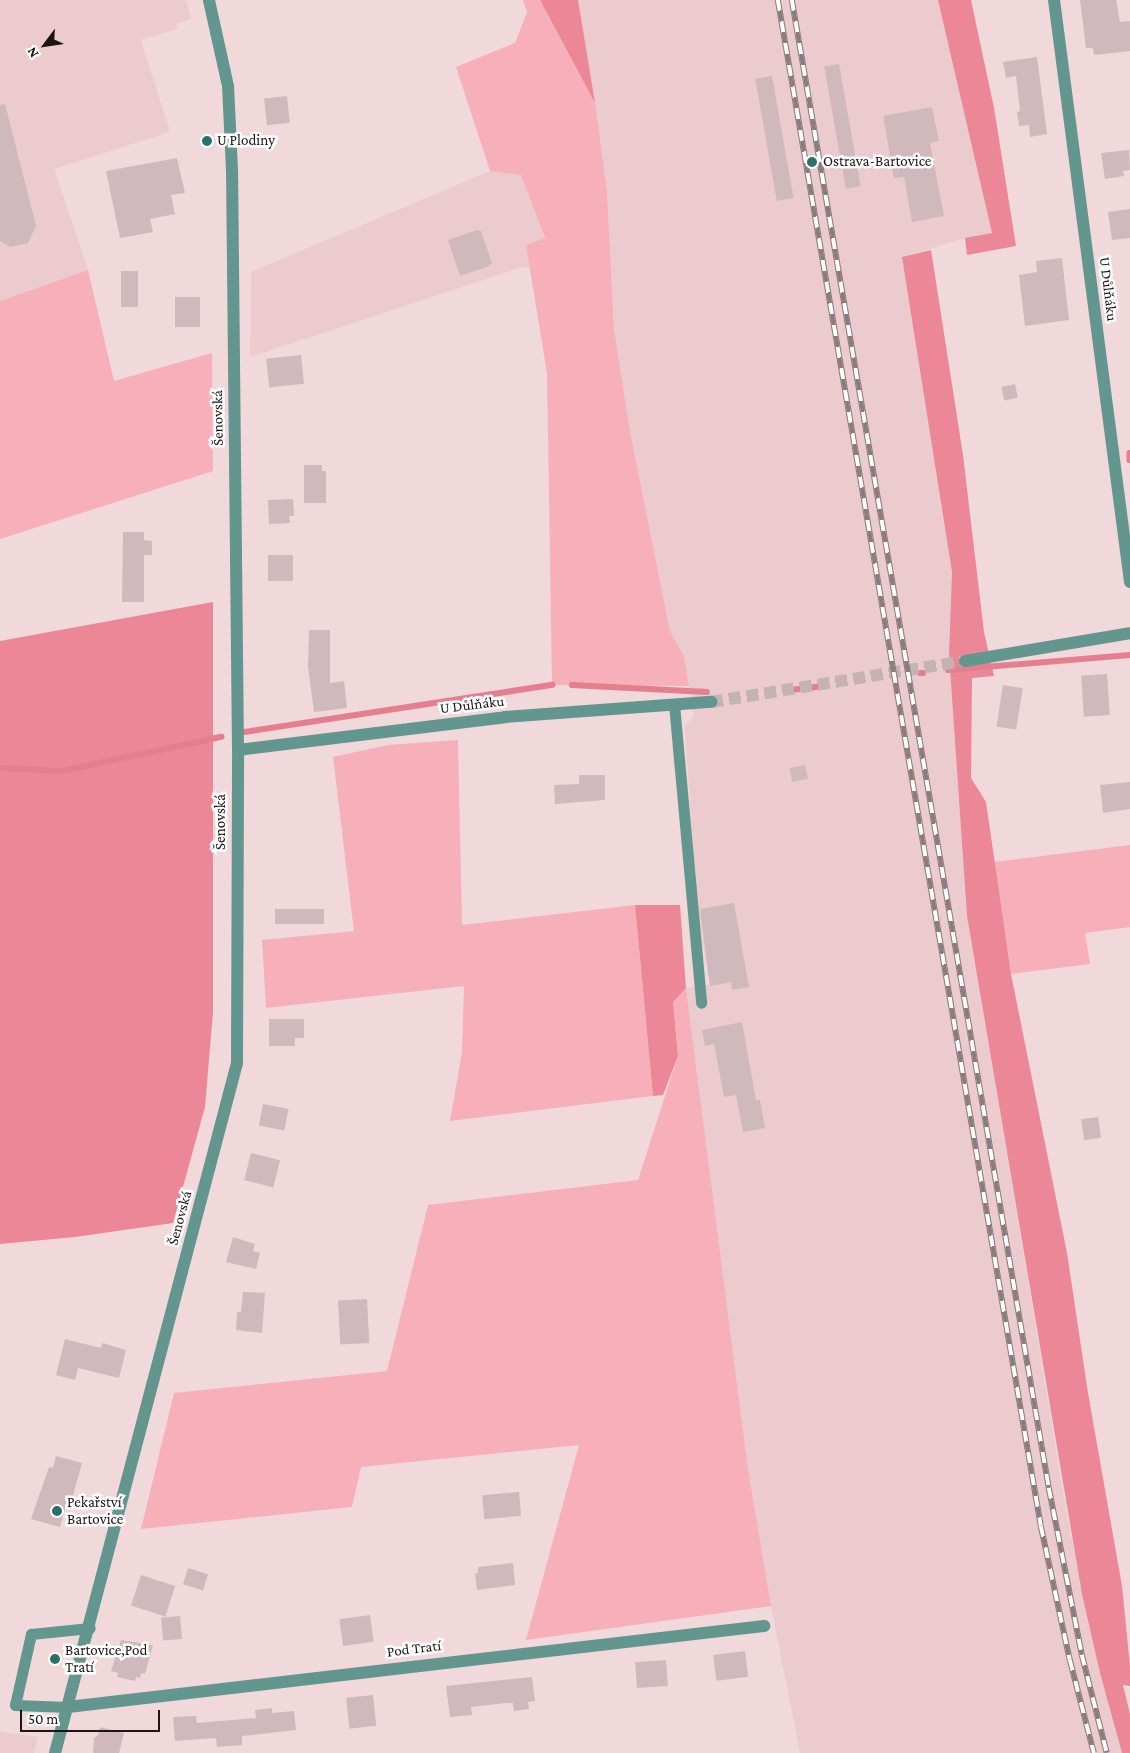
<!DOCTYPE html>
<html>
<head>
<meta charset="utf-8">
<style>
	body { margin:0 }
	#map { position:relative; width:1130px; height:1753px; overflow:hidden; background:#f0d8db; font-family:"Crimson Pro",serif }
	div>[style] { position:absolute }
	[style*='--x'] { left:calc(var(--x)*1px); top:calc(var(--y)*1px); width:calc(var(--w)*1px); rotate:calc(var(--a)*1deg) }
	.built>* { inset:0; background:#ebcbce }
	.green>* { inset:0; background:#f7b0b9 }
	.forest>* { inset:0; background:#ec8797 }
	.stream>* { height:5.5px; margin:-2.75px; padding:0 2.75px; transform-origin:2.75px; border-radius:2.75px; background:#e37f8e }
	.building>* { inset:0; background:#d0b9bc; transform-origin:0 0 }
	.minor-tunnel>* { height:12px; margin-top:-6px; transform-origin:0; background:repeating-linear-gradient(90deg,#c6b1b3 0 12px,transparent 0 18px) }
	.service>* { height:11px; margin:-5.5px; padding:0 5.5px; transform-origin:5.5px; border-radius:5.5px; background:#63968e }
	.minor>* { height:12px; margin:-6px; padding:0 6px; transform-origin:6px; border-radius:6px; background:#63968e }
	.tertiary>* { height:12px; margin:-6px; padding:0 6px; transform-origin:6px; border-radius:6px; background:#63968e }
	.rail>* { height:5.5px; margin-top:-2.75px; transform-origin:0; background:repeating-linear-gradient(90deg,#fff 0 11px,#8c7b7d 0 22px); box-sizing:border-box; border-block:1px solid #8c7b7d }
	.dots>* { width:14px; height:14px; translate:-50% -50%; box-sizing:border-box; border:2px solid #fff; border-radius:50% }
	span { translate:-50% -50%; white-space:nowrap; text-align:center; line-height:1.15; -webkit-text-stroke:5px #fff; paint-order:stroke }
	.poi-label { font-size:15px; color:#1c1415 }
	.left { translate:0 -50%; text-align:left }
	.street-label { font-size:15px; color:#1c1415 }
	.north { position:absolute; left:20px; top:20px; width:50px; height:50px; -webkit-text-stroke:4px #fff; paint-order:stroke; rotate:239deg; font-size:14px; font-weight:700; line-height:20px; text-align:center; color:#1c1415 }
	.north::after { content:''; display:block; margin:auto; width:18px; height:22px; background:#1c1415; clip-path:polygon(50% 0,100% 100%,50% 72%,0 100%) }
	.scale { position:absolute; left:20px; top:1710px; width:140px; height:22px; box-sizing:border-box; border:2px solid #1c1415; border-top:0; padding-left:6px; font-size:15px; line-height:18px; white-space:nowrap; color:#1c1415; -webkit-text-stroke:4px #fff; paint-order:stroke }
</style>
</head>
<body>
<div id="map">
	<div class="built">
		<i style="clip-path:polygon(0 0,186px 0,191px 19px,176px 24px,178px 29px,141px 40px,170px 132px,54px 169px,88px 270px,0 301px)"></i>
		<i style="clip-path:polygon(578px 0,938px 0,992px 233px,965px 238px,902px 257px,952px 572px,949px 654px,967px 916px,1068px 1521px,1100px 1673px,1122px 1753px,800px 1753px,771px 1606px,748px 1469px,686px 988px,710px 985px,697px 909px,685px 726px,694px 716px,684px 656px,670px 631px,630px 431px,614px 329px,607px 191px)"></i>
		<i style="clip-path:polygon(490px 171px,521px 175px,545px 238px,526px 245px,530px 268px,522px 267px,250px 357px,251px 272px)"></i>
		<i style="clip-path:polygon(0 1732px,38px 1737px,34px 1753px,0 1753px)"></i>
	</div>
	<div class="green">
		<i style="clip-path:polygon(523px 0,540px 0,595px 103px,607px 191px,614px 329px,630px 431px,670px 631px,684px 656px,689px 686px,552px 685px,547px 373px,526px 245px,545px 238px,521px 175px,490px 171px,456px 67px,515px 43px,527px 12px)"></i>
		<i style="clip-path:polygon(88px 270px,114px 381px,212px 353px,213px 471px,0 539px,0 301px)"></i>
		<i style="clip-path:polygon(458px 740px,462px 925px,635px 905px,653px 1096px,450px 1121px,462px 1052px,464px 986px,266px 1008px,262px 940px,354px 931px,333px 757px,388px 745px)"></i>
		<i style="clip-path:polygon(1130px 845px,1130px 927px,1085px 933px,1090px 964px,1011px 974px,994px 862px)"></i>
		<i style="clip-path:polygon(686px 988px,748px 1469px,771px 1606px,526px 1640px,579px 1445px,361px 1467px,352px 1507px,141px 1529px,174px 1393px,387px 1371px,428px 1205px,638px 1180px,678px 1056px,673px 1002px)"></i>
	</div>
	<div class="forest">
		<i style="clip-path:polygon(540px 0,578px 0,595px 103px)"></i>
		<i style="clip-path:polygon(938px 0,971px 0,994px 108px,1016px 246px,967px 255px,965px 238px,992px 233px)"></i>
		<i style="clip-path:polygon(931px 250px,963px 455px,984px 632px,994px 676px,972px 678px,971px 778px,986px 802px,1011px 974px,1067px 1253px,1088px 1393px,1122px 1586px,1130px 1666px,1130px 1686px,1123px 1685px,1130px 1714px,1130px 1753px,1122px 1753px,1100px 1673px,1082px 1594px,967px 916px,949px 654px,952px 572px,902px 257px)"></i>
		<i style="clip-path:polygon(213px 602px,213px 1012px,205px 1107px,173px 1223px,75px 1237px,0 1244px,0 641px)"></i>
		<i style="clip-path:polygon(635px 905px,680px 905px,686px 988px,673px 1002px,678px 1056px,663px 1095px,653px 1096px)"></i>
	</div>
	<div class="stream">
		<i style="--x:1130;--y:453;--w:7;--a:90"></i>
		<i style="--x:948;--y:670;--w:183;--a:-4.7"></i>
		<i style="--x:920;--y:673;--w:3;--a:0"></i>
		<i style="--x:572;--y:685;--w:135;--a:3"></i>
		<i style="--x:791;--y:690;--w:35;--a:-7"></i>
		<i style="--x:238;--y:733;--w:318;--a:-8.7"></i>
		<i style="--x:0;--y:768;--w:62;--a:2.8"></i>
		<i style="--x:62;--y:771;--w:163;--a:-12.1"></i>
	</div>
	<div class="building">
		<i style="clip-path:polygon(1080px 0,1116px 0,1120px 22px,1130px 21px,1130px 51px,1094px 55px,1093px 48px,1086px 48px)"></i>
		<i style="clip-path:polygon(1037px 57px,1047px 134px,1030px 137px,1029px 125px,1019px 126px,1017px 112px,1020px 111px,1016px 76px,1006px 78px,1003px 62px)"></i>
		<i style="left:839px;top:64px;width:124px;height:15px;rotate:80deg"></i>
		<i style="left:772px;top:76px;width:124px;height:17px;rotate:80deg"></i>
		<i style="left:287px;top:96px;width:27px;height:23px;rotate:84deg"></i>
		<i style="clip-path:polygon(5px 104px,36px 226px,28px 243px,10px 247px,0 241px,0 105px)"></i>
		<i style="clip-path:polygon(932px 107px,939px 141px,930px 143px,944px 216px,912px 222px,904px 177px,894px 178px,883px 116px)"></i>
		<i style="clip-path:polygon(1129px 150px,1130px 170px,1123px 171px,1124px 176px,1105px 179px,1101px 153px)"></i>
		<i style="clip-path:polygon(177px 158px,185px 193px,171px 195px,175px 214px,150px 219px,153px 232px,120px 238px,106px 171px)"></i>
		<i style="clip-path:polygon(1130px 209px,1130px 238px,1112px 240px,1108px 212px)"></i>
		<i style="clip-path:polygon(477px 230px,481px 231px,492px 263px,489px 266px,460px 276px,448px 240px)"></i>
		<i style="clip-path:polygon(1062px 258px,1069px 320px,1025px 326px,1019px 275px,1037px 272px,1036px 261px)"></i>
		<i style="left:121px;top:271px;width:17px;height:36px"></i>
		<i style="left:175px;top:297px;width:25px;height:30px"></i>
		<i style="left:301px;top:355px;width:29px;height:35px;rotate:84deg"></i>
		<i style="left:1015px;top:384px;width:14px;height:14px;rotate:78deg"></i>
		<i style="clip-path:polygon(304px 465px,322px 465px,322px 471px,326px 471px,326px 503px,304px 503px)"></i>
		<i style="clip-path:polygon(293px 499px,294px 516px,289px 516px,290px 523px,269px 524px,268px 500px)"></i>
		<i style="clip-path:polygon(123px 532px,144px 532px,144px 540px,152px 541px,152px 555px,144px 555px,144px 602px,122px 602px)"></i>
		<i style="left:268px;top:555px;width:25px;height:26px"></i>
		<i style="clip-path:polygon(309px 630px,330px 630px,330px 683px,344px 681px,347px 708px,314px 712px,308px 666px)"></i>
		<i style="left:1107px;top:674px;width:41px;height:26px;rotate:86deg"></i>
		<i style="left:1003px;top:685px;width:20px;height:42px;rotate:9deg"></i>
		<i style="left:805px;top:765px;width:14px;height:16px;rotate:78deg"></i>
		<i style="clip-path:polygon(579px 775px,605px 775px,605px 800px,555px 804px,554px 785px,579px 784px)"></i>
		<i style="clip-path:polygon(1130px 782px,1130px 809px,1103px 813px,1100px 785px)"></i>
		<i style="clip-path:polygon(734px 903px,749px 987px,732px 990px,731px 982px,710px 986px,700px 909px)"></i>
		<i style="left:324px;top:909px;width:15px;height:49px;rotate:90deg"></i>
		<i style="clip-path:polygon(269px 1019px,304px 1019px,304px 1038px,295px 1038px,295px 1046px,269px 1046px)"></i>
		<i style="clip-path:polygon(742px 1022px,756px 1100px,760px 1100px,765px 1128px,743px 1132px,736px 1095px,724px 1097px,714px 1044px,705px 1046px,702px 1030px)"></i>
		<i style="left:263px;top:1104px;width:26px;height:22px;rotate:11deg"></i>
		<i style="left:1098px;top:1117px;width:21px;height:17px;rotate:82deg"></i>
		<i style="left:251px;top:1153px;width:30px;height:28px;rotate:14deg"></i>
		<i style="clip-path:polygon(233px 1237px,255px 1244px,253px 1251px,260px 1253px,256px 1269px,226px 1262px)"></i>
		<i style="clip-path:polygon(243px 1292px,265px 1293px,262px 1333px,236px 1330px,237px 1312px,241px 1312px)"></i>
		<i style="left:367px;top:1299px;width:44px;height:29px;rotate:87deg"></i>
		<i style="clip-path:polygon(65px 1339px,101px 1348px,102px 1343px,126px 1350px,119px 1378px,78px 1368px,75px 1380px,56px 1375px)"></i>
		<i style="clip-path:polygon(56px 1456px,82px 1463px,72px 1499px,68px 1498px,60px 1527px,31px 1519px,49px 1467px,53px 1468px)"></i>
		<i style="left:519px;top:1492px;width:24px;height:37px;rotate:85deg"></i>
		<i style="clip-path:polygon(513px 1563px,515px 1585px,477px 1590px,475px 1573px,478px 1573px,478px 1567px)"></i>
		<i style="left:188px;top:1568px;width:21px;height:17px;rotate:17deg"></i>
		<i style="left:141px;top:1575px;width:36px;height:32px;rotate:18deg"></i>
		<i style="left:370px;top:1615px;width:27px;height:31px;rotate:82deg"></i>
		<i style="left:180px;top:1616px;width:23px;height:19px;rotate:85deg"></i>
		<i style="clip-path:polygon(121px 1640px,153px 1645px,145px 1674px,141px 1673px,140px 1678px,136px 1677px,135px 1681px,117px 1677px,118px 1673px,111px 1671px)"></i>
		<i style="left:745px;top:1651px;width:26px;height:32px;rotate:83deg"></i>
		<i style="left:666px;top:1660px;width:26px;height:31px;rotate:86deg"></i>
		<i style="clip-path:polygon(532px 1677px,535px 1701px,528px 1702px,529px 1709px,514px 1711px,513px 1703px,506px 1703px,471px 1707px,472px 1715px,450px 1717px,446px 1686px)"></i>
		<i style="left:373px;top:1695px;width:31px;height:27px;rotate:84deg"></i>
		<i style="clip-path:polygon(272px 1708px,272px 1713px,294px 1711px,296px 1730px,242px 1736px,242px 1745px,217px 1747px,216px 1738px,175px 1741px,173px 1717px,196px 1716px,197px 1723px,256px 1718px,255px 1710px)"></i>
		<i style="clip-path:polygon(100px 1727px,124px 1733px,119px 1753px,93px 1753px,94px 1738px,98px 1735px)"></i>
	</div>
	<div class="minor-tunnel">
		<i style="--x:711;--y:702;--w:257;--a:-9.2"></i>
	</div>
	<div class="service">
		<i style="--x:674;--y:704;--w:300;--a:84.8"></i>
		<i style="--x:68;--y:1707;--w:53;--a:-177.8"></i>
		<i style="--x:15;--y:1705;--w:73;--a:-77.3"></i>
		<i style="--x:31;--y:1634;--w:59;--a:-5.8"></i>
	</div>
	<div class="minor">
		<i style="--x:1054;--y:0;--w:587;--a:82.56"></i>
		<i style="--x:965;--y:661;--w:167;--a:-9.6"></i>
		<i style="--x:238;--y:750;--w:269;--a:-7"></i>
		<i style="--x:505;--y:717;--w:207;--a:-4.2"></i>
		<i style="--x:68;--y:1707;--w:701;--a:-6.64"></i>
	</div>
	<div class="tertiary">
		<i style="--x:55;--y:1753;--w:714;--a:-75.22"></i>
		<i style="--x:237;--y:1063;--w:313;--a:-89.8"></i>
		<i style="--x:238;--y:750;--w:580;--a:-90.59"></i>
		<i style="--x:232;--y:170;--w:84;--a:-92.7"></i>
		<i style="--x:228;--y:86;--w:88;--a:-102.5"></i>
	</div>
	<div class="rail">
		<i style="--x:778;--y:0;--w:1548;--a:80.22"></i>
		<i style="--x:1041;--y:1526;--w:137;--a:77.8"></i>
		<i style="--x:1070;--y:1660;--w:96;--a:75.5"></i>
		<i style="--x:792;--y:0;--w:1510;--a:80.2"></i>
		<i style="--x:1049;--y:1488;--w:170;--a:78.8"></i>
		<i style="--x:1082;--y:1655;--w:101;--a:75.7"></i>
	</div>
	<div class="dots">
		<i style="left:207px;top:141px;background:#2a7269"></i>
		<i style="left:812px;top:162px;background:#2a7269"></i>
		<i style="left:57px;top:1511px;background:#2a7269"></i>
		<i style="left:55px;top:1659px;background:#2a7269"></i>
	</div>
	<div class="poi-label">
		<span class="left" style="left:217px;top:141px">U Plodiny</span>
		<span class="left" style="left:823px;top:162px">Ostrava-Bartovice</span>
		<span class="left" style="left:67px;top:1511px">Pekařství<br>Bartovice</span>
		<span class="left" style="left:65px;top:1659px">Bartovice,Pod<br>Tratí</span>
	</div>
	<div class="street-label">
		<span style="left:1108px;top:289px;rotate:83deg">U Důlňáku</span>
		<span style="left:218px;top:418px;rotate:-91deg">Šenovská</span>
		<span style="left:472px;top:705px;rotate:-7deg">U Důlňáku</span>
		<span style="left:221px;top:822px;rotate:-90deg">Šenovská</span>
		<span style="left:180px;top:1218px;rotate:-75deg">Šenovská</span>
		<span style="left:414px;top:1649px;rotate:-7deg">Pod Tratí</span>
	</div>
	<div class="north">N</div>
	<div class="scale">50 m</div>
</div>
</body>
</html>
